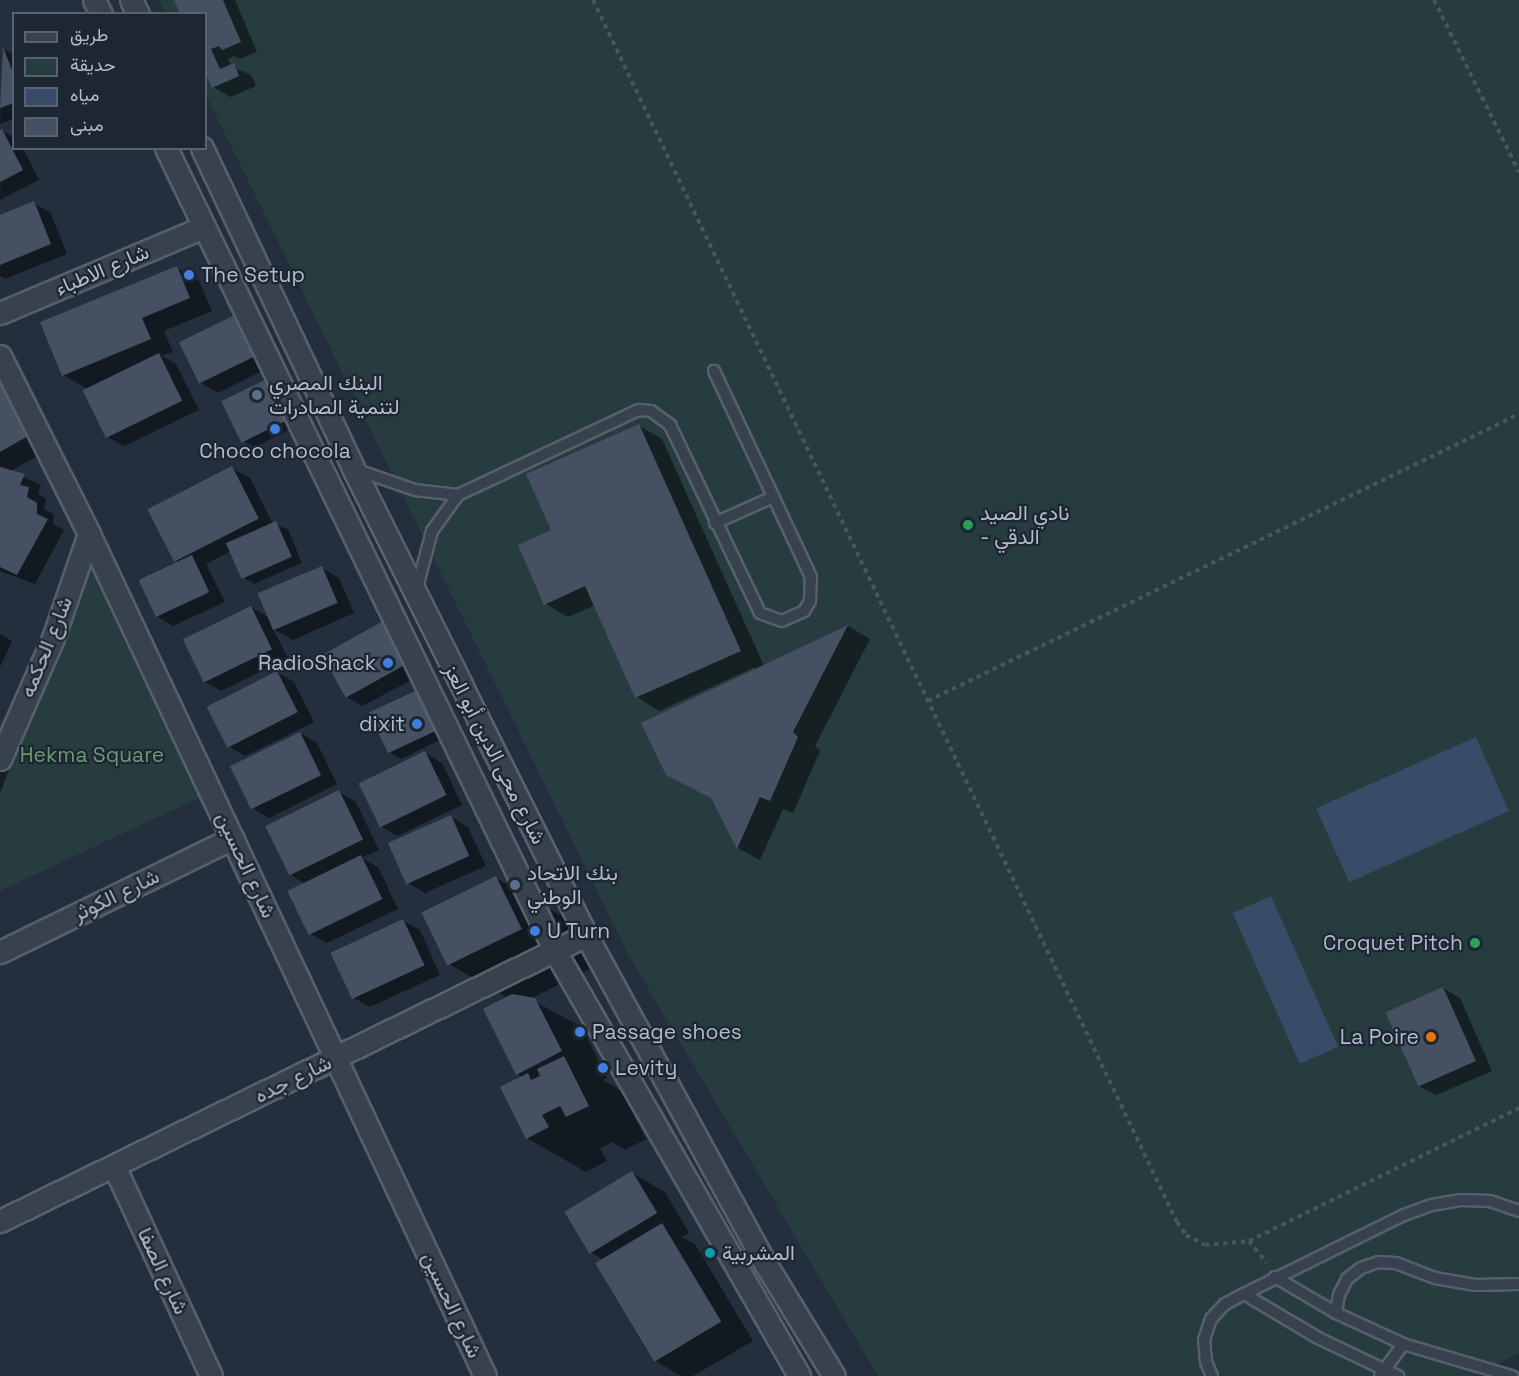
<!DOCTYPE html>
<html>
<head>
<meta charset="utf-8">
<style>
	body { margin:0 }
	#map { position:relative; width:1519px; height:1376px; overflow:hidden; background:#242f3e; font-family:"Space Grotesk",Vazirmatn,sans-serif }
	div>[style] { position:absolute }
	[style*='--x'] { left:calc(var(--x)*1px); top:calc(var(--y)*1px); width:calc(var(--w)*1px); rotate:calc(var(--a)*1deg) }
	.green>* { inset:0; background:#263c3f }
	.water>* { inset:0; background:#394c67; transform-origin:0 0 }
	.shadow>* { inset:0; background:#0007 }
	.building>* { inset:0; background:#455162; transform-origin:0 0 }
	.path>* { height:4px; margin-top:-2px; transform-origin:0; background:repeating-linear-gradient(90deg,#44595c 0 4.5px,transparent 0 9px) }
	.roads { filter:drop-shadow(2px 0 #565f6c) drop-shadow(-2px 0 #565f6c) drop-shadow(0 2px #565f6c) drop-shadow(0 -2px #565f6c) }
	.service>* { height:10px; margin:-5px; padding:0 5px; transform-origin:5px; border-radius:5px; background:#38414e }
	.minor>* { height:21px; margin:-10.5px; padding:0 10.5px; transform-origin:10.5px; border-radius:10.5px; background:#38414e }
	.dots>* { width:16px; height:16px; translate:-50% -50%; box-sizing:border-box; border:3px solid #1d2633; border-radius:50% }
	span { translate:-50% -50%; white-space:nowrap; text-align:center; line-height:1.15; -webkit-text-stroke:4.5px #1d2633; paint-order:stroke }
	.street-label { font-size:21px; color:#b4bcc9 }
	.poi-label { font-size:21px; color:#b4bcc9 }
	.left { translate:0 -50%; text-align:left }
	.right { translate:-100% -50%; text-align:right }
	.park-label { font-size:21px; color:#6b9a76 }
	.legend { position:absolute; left:12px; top:12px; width:195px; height:138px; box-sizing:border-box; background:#1d2633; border:2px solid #59626f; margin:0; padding:8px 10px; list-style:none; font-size:18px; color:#b4bcc9 }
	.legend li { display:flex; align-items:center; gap:12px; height:30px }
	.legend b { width:30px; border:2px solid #59626f }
</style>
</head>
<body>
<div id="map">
	<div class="green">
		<i style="clip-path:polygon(159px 0,1519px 0,1519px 1353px,1471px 1376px,878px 1376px,629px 956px,206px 95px,206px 14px,165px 13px)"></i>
		<i style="clip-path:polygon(76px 530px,205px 795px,0 891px,0 760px)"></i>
	</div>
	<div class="water">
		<i style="left:1476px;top:737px;width:81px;height:175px;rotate:66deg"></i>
		<i style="left:1271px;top:896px;width:165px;height:42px;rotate:66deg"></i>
	</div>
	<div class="shadow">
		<i style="clip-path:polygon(176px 0,235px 0,257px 52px,240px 59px,234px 56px,228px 59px,231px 66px,251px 75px,256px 86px,230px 97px,213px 87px,206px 70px,206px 14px)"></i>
		<i style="clip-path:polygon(3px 49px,14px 55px,14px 119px,0 124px)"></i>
		<i style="clip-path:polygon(2px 131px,14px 137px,14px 148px,23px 148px,39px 180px,0 200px)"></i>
		<i style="clip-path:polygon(33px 203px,50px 212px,67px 254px,5px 279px,0 276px,0 216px)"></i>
		<i style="clip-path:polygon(176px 267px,199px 281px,212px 311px,164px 331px,173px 352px,162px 356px,176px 364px,199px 410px,124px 446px,107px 437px,88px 389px,63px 375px)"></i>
		<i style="clip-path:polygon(241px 314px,278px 363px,218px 393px,201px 383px)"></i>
		<i style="clip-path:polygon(0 372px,57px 446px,10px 471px,41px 485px,38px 494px,46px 499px,44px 509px,54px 514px,53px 524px,64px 530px,35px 584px,0 571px)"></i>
		<i style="clip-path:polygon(267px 381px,297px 426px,255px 447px,244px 441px)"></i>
		<i style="clip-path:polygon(639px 426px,662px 439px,764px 666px,848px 626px,870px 639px,815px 746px,820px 751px,793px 813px,783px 809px,760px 860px,738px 848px,713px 799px,755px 667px,659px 711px,637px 697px,595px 605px,568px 617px,546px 604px,553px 531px)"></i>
		<i style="clip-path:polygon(232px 468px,250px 478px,273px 524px,288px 529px,302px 563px,254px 584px,242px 577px,231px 551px,206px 564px,225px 602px,173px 626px,156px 616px,178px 563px,150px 511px)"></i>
		<i style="clip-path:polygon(322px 568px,339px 578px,354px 613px,293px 640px,273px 629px,288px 658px,221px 691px,204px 681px,251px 607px,271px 619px)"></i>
		<i style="clip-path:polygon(385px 621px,425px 673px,362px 706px,345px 696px)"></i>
		<i style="clip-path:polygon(0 634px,12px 641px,0 667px)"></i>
		<i style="clip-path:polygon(277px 672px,294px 682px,314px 722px,245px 756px,228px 746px)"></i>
		<i style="clip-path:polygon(417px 692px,428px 699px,446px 737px,401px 759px,389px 752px)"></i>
		<i style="clip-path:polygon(300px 733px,317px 743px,337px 784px,269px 818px,252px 808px)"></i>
		<i style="clip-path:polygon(0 744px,16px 752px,0 793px)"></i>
		<i style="clip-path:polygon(425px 753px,442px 763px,462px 805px,397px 836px,380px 826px)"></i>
		<i style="clip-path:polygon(339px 792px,356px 802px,379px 850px,362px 858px,378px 867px,398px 909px,327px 943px,310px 934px,305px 884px,291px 875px)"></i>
		<i style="clip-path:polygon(451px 817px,468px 827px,486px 866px,425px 893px,408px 883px)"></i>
		<i style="clip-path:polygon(496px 878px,565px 918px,590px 969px,530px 999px,582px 1027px,607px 1078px,603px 1080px,622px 1091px,646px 1139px,625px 1150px,612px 1142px,600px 1148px,607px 1161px,586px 1172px,527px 1138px,523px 1077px,517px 1074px,508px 998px,449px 964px,424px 913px)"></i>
		<i style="clip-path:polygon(403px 921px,420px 930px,440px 975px,370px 1007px,352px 997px)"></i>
		<i style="clip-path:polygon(1443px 988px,1460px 998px,1492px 1071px,1436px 1095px,1419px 1086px)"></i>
		<i style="clip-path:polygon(632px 1173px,665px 1192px,689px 1233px,682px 1237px,695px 1244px,753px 1341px,693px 1376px,681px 1376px,654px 1360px,602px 1259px,590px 1252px,566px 1211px)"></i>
	</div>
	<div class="building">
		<i style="clip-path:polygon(174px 0,223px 0,241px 42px,222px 50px,219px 46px,211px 49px,220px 69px,234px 63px,239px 76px,212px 88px,206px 74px,206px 14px,180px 14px)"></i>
		<i style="clip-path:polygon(3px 47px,14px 75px,14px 103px,0 108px)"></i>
		<i style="clip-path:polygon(2px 129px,23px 170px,0 182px,0 130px)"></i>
		<i style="clip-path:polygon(34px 201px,51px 244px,0 265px,0 215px)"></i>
		<i style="clip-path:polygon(177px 266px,190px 298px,142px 318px,151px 339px,62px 376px,40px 322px)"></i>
		<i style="left:241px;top:312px;width:46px;height:69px;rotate:64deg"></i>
		<i style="left:159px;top:353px;width:53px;height:85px;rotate:64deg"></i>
		<i style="left:267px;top:379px;width:46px;height:51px;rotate:64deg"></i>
		<i style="clip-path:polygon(0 383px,35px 432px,0 452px)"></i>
		<i style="clip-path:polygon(639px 424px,741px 651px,635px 698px,585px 586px,544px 605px,518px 545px,551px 530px,526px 474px)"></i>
		<i style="left:232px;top:466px;width:59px;height:95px;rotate:63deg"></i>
		<i style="clip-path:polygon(0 467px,25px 474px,20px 485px,29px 487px,27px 497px,37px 503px,37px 514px,48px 519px,17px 575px,0 567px)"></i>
		<i style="left:276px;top:521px;width:39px;height:55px;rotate:66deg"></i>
		<i style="left:192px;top:555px;width:41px;height:59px;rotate:65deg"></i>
		<i style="left:322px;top:566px;width:40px;height:70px;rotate:67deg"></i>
		<i style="left:251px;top:606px;width:48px;height:76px;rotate:64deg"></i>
		<i style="left:385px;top:620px;width:49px;height:72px;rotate:61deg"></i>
		<i style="clip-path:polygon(848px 625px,793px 732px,798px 737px,770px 801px,760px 797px,737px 849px,711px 798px,666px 775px,641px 723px)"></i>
		<i style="left:277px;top:671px;width:46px;height:79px;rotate:63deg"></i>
		<i style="left:417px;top:690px;width:45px;height:53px;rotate:65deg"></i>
		<i style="left:300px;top:732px;width:48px;height:78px;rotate:64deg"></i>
		<i style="left:425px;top:751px;width:49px;height:74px;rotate:64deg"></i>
		<i style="left:339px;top:790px;width:55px;height:82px;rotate:64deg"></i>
		<i style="left:451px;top:815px;width:45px;height:69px;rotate:66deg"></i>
		<i style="left:361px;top:855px;width:49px;height:82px;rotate:64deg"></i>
		<i style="left:496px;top:876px;width:59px;height:83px;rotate:64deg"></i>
		<i style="left:403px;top:919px;width:51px;height:80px;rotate:65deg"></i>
		<i style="left:1443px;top:987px;width:81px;height:63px;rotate:66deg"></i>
		<i style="clip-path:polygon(512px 994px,535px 998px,562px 1051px,516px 1075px,483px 1009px)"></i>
		<i style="clip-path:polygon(564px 1056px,589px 1106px,566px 1117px,560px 1106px,542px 1115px,549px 1127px,526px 1139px,500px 1087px,528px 1073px,531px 1080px,540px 1076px,537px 1069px)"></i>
		<i style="left:632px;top:1171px;width:49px;height:79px;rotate:59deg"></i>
		<i style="left:662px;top:1223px;width:115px;height:78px;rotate:59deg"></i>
	</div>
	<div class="path">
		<i style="--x:593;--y:0;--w:1354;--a:64.46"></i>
		<i style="--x:1177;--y:1222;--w:16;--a:55"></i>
		<i style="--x:1186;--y:1235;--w:21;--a:28"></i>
		<i style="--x:1205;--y:1245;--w:44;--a:-5.2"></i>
		<i style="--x:1249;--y:1241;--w:28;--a:51"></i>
		<i style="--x:1434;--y:0;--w:192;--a:63.7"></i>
		<i style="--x:928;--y:701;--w:657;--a:-25.9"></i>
		<i style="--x:1249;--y:1241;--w:301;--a:-26.2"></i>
	</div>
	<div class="roads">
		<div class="service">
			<i style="--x:357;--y:470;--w:61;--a:19"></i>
			<i style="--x:415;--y:490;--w:43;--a:6.6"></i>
			<i style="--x:715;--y:523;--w:64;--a:-24.1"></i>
			<i style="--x:417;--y:588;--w:59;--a:-75.3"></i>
			<i style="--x:432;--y:531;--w:44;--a:-54.2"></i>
			<i style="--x:458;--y:495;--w:200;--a:-25.2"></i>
			<i style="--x:639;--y:410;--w:12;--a:5"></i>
			<i style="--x:651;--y:411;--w:24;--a:36"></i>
			<i style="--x:670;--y:425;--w:208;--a:64.4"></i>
			<i style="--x:760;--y:613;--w:23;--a:20"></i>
			<i style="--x:782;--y:621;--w:24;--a:-24"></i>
			<i style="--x:804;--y:611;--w:12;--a:-59"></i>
			<i style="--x:810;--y:601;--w:24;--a:-88"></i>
			<i style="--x:811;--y:577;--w:228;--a:-115.2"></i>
			<i style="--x:1275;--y:1277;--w:71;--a:30.5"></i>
			<i style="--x:1336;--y:1313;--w:74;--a:24.8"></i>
			<i style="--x:1403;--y:1344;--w:114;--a:16.4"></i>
			<i style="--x:1244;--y:1294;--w:86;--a:30.7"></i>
			<i style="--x:1318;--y:1338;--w:89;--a:25.4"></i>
			<i style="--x:1336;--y:1313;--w:18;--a:-81"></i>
			<i style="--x:1339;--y:1295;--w:18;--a:-63"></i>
			<i style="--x:1347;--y:1279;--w:18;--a:-38"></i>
			<i style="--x:1361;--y:1268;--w:18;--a:-19"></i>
			<i style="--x:1378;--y:1262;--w:18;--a:3"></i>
			<i style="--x:1396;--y:1263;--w:42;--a:21"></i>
			<i style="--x:1435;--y:1278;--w:41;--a:9.9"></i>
			<i style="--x:1475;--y:1285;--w:44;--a:-1.3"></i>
			<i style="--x:1212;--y:1376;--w:15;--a:-113"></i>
			<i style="--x:1206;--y:1362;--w:22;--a:-95"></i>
			<i style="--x:1204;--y:1340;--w:22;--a:-72"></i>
			<i style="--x:1211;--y:1319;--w:21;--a:-47"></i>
			<i style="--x:1225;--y:1304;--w:21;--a:-28"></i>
			<i style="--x:1244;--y:1294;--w:178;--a:-26.3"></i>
			<i style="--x:1404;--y:1215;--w:30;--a:-20"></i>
			<i style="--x:1432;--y:1205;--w:29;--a:-10"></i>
			<i style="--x:1461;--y:1200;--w:29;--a:2"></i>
			<i style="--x:1490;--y:1201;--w:31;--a:19"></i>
			<i style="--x:1380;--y:1376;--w:39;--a:-54"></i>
		</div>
		<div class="minor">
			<i style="--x:94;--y:0;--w:16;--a:63"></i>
			<i style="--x:131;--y:0;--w:16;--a:63"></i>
			<i style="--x:166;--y:148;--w:892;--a:64.15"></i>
			<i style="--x:555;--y:951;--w:490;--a:60.1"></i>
			<i style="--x:202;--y:148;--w:354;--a:64.7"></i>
			<i style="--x:353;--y:468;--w:522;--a:63.48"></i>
			<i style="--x:586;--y:935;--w:374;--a:61.4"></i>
			<i style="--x:765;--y:1263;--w:132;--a:58.6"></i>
			<i style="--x:0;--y:313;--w:221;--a:-22.9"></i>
			<i style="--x:0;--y:356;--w:199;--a:63.4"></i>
			<i style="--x:89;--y:534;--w:930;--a:64.81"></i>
			<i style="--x:0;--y:759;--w:132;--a:-66.3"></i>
			<i style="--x:53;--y:638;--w:110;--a:-70.9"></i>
			<i style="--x:0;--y:952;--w:259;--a:-26.1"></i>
			<i style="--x:114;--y:1166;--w:231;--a:65.2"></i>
			<i style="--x:0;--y:1221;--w:652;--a:-26.01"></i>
		</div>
	</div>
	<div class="dots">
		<i style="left:189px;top:275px;background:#3f7fe0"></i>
		<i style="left:257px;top:395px;background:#5c6f8a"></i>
		<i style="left:275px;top:429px;background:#3f7fe0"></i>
		<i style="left:968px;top:525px;background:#2e9e5b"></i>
		<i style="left:388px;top:663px;background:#3f7fe0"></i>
		<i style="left:417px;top:724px;background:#3f7fe0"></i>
		<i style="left:515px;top:885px;background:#5c6f8a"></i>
		<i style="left:535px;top:931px;background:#3f7fe0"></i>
		<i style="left:1475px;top:943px;background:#2e9e5b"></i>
		<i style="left:580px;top:1032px;background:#3f7fe0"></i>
		<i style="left:1431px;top:1037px;background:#e8710a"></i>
		<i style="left:603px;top:1068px;background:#3f7fe0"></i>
		<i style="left:710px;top:1253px;background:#0f9aa8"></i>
	</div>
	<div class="street-label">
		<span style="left:102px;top:270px;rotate:-23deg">شارع الاطباء</span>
		<span style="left:46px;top:647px;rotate:-68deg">شارع الحكمه</span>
		<span style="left:495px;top:754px;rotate:63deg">شارع محى الدين أبو العز</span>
		<span style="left:246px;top:865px;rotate:65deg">شارع الحسين</span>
		<span style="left:116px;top:895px;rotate:-26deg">شارع الكوثر</span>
		<span style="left:293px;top:1079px;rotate:-26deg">شارع جده</span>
		<span style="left:163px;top:1271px;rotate:65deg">شارع الصفا</span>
		<span style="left:452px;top:1305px;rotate:65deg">شارع الحسين</span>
	</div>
	<div class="poi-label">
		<span class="left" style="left:201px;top:275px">The Setup</span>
		<span class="left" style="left:269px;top:395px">البنك المصري<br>لتنمية الصادرات</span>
		<span style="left:275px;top:451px">Choco chocola</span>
		<span class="left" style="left:980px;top:525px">نادي الصيد<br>- الدقي</span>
		<span class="right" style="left:376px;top:663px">RadioShack</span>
		<span class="right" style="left:405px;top:724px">dixit</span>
		<span class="left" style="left:527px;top:885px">بنك الاتحاد<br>الوطني</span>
		<span class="left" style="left:547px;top:931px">U Turn</span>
		<span class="right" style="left:1463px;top:943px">Croquet Pitch</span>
		<span class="left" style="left:592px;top:1032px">Passage shoes</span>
		<span class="right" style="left:1419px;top:1037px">La Poire</span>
		<span class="left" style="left:615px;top:1068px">Levity</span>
		<span class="left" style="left:722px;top:1253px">المشربية</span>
	</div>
	<div class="park-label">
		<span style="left:92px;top:755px">Hekma Square</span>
	</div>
	<ul class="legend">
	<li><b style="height:8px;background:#38414e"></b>طريق</li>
	<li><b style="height:16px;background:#263c3f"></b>حديقة</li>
	<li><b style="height:16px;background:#394c67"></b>مياه</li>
	<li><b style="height:16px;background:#455162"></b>مبنى</li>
	</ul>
</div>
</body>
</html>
